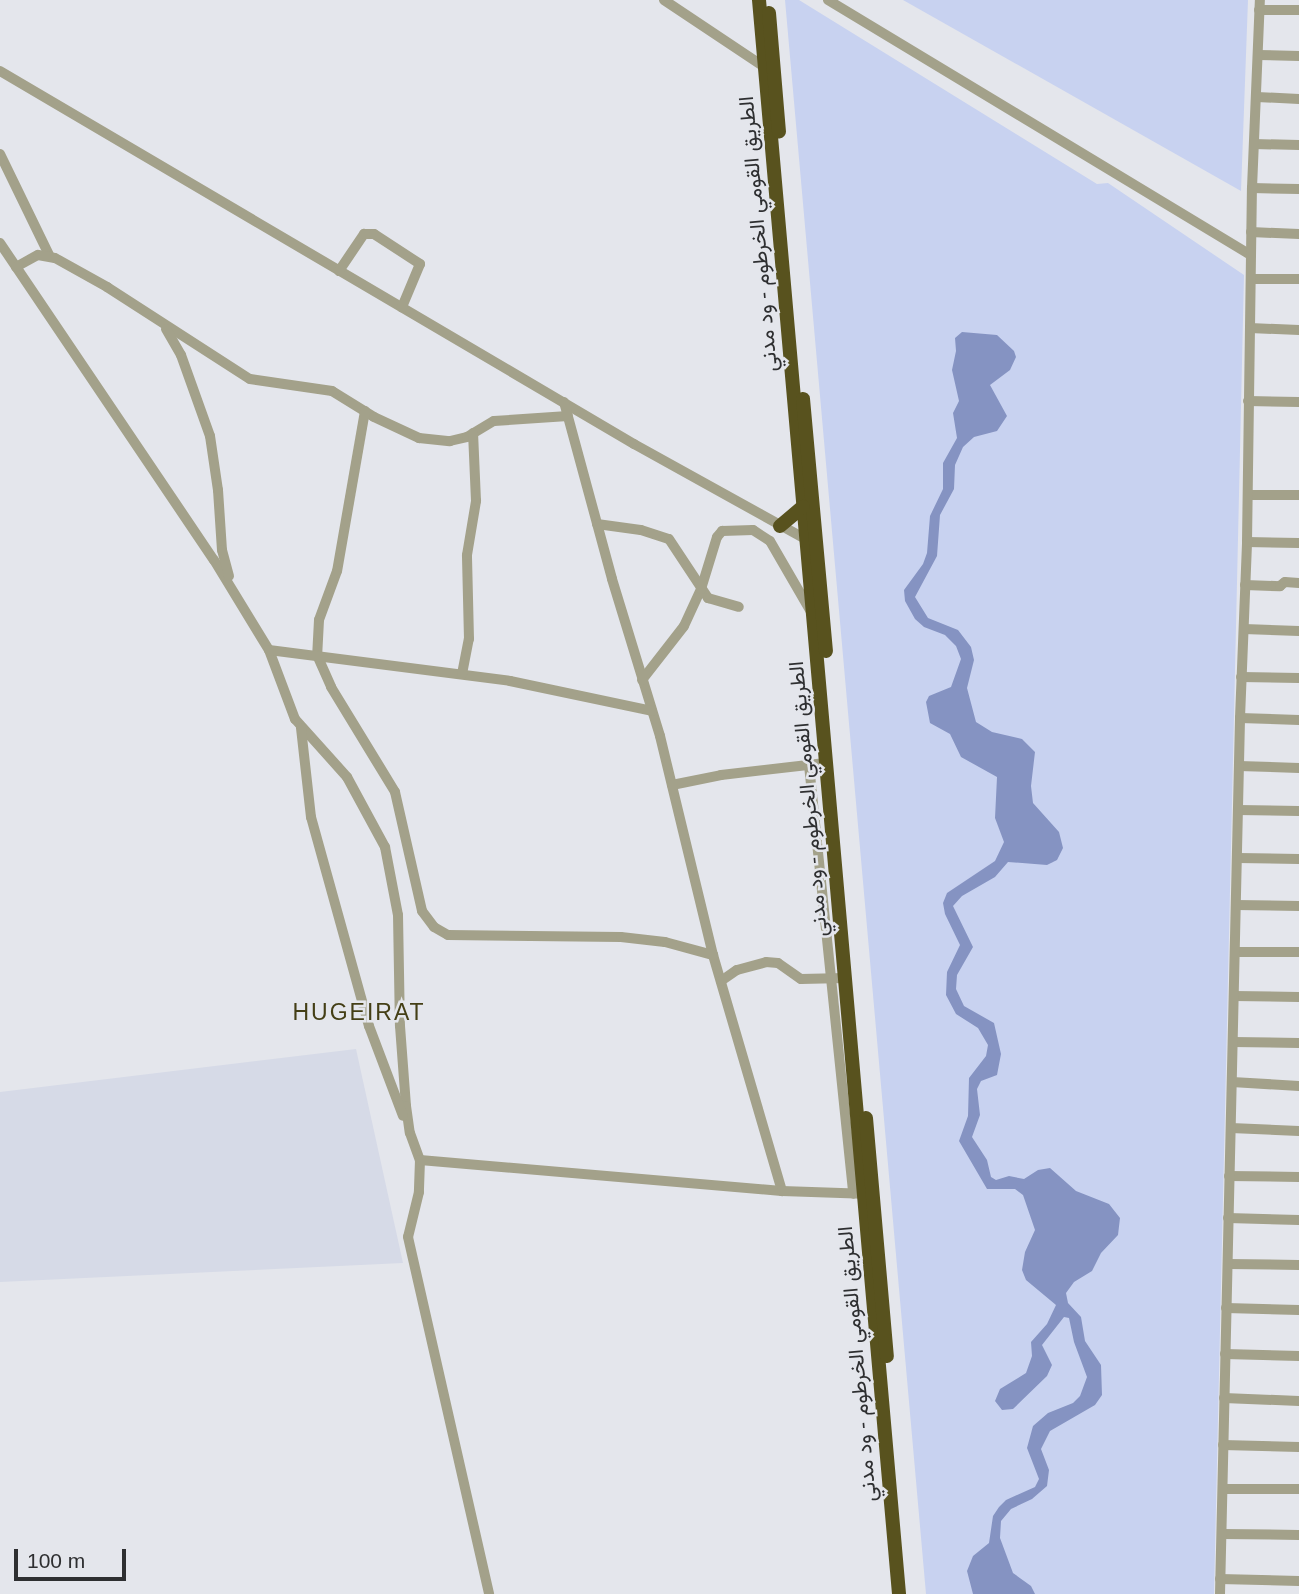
<!DOCTYPE html>
<html>
<head>
<meta charset="utf-8">
<style>
	body { margin:0 }
	#map { position:relative; width:1299px; height:1594px; overflow:hidden; background:#e4e6ec; font-family:Helvetica,Vazirmatn,sans-serif }
	div>[style] { position:absolute }
	[style*='--x'] { left:calc(var(--x)*1px); top:calc(var(--y)*1px); width:calc(var(--w)*1px); rotate:calc(var(--a)*1deg) }
	.built>* { inset:0; background:#d6dae7 }
	.green>* { inset:0; background:#c8d2f0 }
	.water>* { inset:0; background:#8593c2 }
	.minor>* { height:10px; margin:-5px; padding:0 5px; transform-origin:5px; border-radius:5px; background:#a3a18a }
	.highway>* { height:14px; margin:-7px; padding:0 7px; transform-origin:7px; border-radius:7px; background:#58521e }
	span { translate:-50% -50%; white-space:nowrap; text-align:center; line-height:1.15; -webkit-text-stroke:5px #e4e6ec; paint-order:stroke }
	.street-label { font-size:21px; color:#2e2f31 }
	.neighbourhood-label { font-size:23px; color:#443f16; letter-spacing:2px }
	.scale { position:absolute; left:14px; top:1549px; width:112px; height:32px; box-sizing:border-box; border:4px solid #2e2f31; border-top:0; padding-left:9px; font-size:21px; line-height:24px; white-space:nowrap; color:#2e2f31; -webkit-text-stroke:5px #e4e6ec; paint-order:stroke }
</style>
</head>
<body>
<div id="map">
	<div class="built">
		<i style="clip-path:polygon(356px 1049px,403px 1263px,0 1282px,0 1092px)"></i>
	</div>
	<div class="green">
		<i style="clip-path:polygon(785px 0,799px 0,1097px 184px,1108px 183px,1244px 275px,1214px 1594px,926px 1594px)"></i>
		<i style="clip-path:polygon(903px 0,1248px 0,1241px 191px)"></i>
	</div>
	<div class="water">
		<i style="clip-path:polygon(962px 332px,997px 335px,1014px 351px,1016px 357px,1010px 370px,990px 385px,1007px 416px,997px 431px,974px 437px,963px 447px,955px 465px,954px 489px,940px 515px,937px 556px,915px 597px,928px 618px,958px 630px,971px 647px,974px 660px,967px 688px,976px 722px,992px 732px,1022px 739px,1035px 752px,1031px 786px,1033px 803px,1059px 832px,1063px 848px,1057px 860px,1047px 865px,1008px 862px,995px 877px,962px 896px,953px 906px,973px 947px,957px 975px,956px 989px,964px 1006px,994px 1023px,1001px 1054px,997px 1075px,981px 1081px,977px 1089px,980px 1115px,972px 1137px,987px 1160px,991px 1177px,996px 1180px,1009px 1176px,1024px 1179px,1038px 1170px,1050px 1168px,1076px 1191px,1109px 1204px,1120px 1218px,1118px 1235px,1101px 1253px,1092px 1271px,1074px 1282px,1066px 1293px,1068px 1303px,1081px 1317px,1085px 1341px,1101px 1365px,1102px 1395px,1095px 1405px,1050px 1431px,1041px 1449px,1049px 1470px,1047px 1486px,1032px 1499px,1011px 1509px,1001px 1521px,1000px 1538px,1013px 1573px,1031px 1586px,1035px 1594px,973px 1594px,967px 1571px,973px 1556px,989px 1543px,993px 1516px,999px 1507px,1006px 1500px,1035px 1487px,1039px 1479px,1027px 1448px,1033px 1426px,1048px 1413px,1073px 1403px,1080px 1396px,1087px 1377px,1074px 1342px,1069px 1318px,1064px 1317px,1042px 1345px,1052px 1365px,1047px 1376px,1013px 1409px,1002px 1410px,995px 1401px,1000px 1389px,1026px 1373px,1032px 1356px,1031px 1342px,1047px 1324px,1056px 1305px,1026px 1280px,1022px 1270px,1025px 1252px,1035px 1230px,1023px 1195px,1015px 1189px,987px 1189px,959px 1141px,968px 1116px,969px 1078px,986px 1056px,988px 1045px,978px 1028px,956px 1014px,946px 995px,947px 972px,960px 945px,945px 914px,943px 903px,947px 893px,995px 861px,1004px 842px,995px 818px,997px 777px,961px 757px,950px 734px,930px 723px,926px 702px,929px 696px,951px 687px,961px 659px,956px 646px,945px 635px,924px 627px,915px 619px,905px 601px,904px 590px,923px 564px,927px 553px,930px 516px,943px 489px,943px 463px,957px 438px,953px 413px,959px 401px,952px 370px,956px 351px,955px 338px)"></i>
	</div>
	<div class="minor">
		<i style="--x:664;--y:0;--w:119;--a:33.7"></i>
		<i style="--x:828;--y:0;--w:494;--a:31.1"></i>
		<i style="--x:1259;--y:10;--w:40;--a:0"></i>
		<i style="--x:1258;--y:55;--w:41;--a:1.4"></i>
		<i style="--x:0;--y:71;--w:736;--a:30.47"></i>
		<i style="--x:634;--y:444;--w:202;--a:29"></i>
		<i style="--x:1257;--y:97;--w:42;--a:2.7"></i>
		<i style="--x:1254;--y:144;--w:45;--a:1.3"></i>
		<i style="--x:0;--y:154;--w:112;--a:64.1"></i>
		<i style="--x:1252;--y:188;--w:47;--a:1.2"></i>
		<i style="--x:1251;--y:232;--w:48;--a:2.4"></i>
		<i style="--x:0;--y:243;--w:382;--a:56"></i>
		<i style="--x:214;--y:560;--w:105;--a:58.6"></i>
		<i style="--x:269;--y:650;--w:74;--a:69.4"></i>
		<i style="--x:295;--y:719;--w:78;--a:48.1"></i>
		<i style="--x:347;--y:777;--w:80;--a:61.5"></i>
		<i style="--x:385;--y:847;--w:69;--a:79.2"></i>
		<i style="--x:398;--y:915;--w:111;--a:89"></i>
		<i style="--x:400;--y:1026;--w:80;--a:85.7"></i>
		<i style="--x:406;--y:1106;--w:27;--a:82"></i>
		<i style="--x:410;--y:1133;--w:29;--a:70"></i>
		<i style="--x:420;--y:1160;--w:32;--a:92"></i>
		<i style="--x:419;--y:1192;--w:46;--a:103.7"></i>
		<i style="--x:408;--y:1237;--w:366;--a:77.2"></i>
		<i style="--x:16;--y:267;--w:25;--a:-29"></i>
		<i style="--x:38;--y:255;--w:17;--a:10"></i>
		<i style="--x:55;--y:258;--w:60;--a:29.1"></i>
		<i style="--x:107;--y:287;--w:170;--a:32.8"></i>
		<i style="--x:250;--y:379;--w:83;--a:8.3"></i>
		<i style="--x:332;--y:391;--w:49;--a:31.8"></i>
		<i style="--x:374;--y:417;--w:50;--a:25"></i>
		<i style="--x:419;--y:438;--w:31;--a:6"></i>
		<i style="--x:450;--y:441;--w:17;--a:-13"></i>
		<i style="--x:467;--y:437;--w:31;--a:-31"></i>
		<i style="--x:494;--y:421;--w:74;--a:-3.9"></i>
		<i style="--x:339;--y:271;--w:45;--a:-56"></i>
		<i style="--x:364;--y:234;--w:10;--a:0"></i>
		<i style="--x:374;--y:234;--w:55;--a:33.1"></i>
		<i style="--x:420;--y:264;--w:47;--a:112.7"></i>
		<i style="--x:1251;--y:279;--w:48;--a:0"></i>
		<i style="--x:1250;--y:328;--w:49;--a:2.3"></i>
		<i style="--x:166;--y:329;--w:30;--a:60"></i>
		<i style="--x:181;--y:355;--w:86;--a:70.3"></i>
		<i style="--x:210;--y:436;--w:55;--a:81.6"></i>
		<i style="--x:218;--y:490;--w:60;--a:86.2"></i>
		<i style="--x:222;--y:550;--w:27;--a:75"></i>
		<i style="--x:1248;--y:401;--w:51;--a:1.1"></i>
		<i style="--x:564;--y:402;--w:183;--a:74.8"></i>
		<i style="--x:612;--y:579;--w:164;--a:73"></i>
		<i style="--x:660;--y:736;--w:225;--a:76.4"></i>
		<i style="--x:713;--y:955;--w:246;--a:73.7"></i>
		<i style="--x:365;--y:411;--w:162;--a:99.9"></i>
		<i style="--x:337;--y:571;--w:52;--a:110.2"></i>
		<i style="--x:319;--y:620;--w:35;--a:93"></i>
		<i style="--x:317;--y:655;--w:35;--a:66"></i>
		<i style="--x:331;--y:687;--w:123;--a:58.6"></i>
		<i style="--x:395;--y:792;--w:122;--a:77.2"></i>
		<i style="--x:422;--y:911;--w:20;--a:53"></i>
		<i style="--x:434;--y:927;--w:16;--a:30"></i>
		<i style="--x:448;--y:935;--w:173;--a:0.7"></i>
		<i style="--x:621;--y:937;--w:44;--a:6.5"></i>
		<i style="--x:665;--y:942;--w:50;--a:15.2"></i>
		<i style="--x:1248;--y:495;--w:51;--a:0"></i>
		<i style="--x:597;--y:524;--w:44;--a:7.8"></i>
		<i style="--x:641;--y:530;--w:29;--a:18"></i>
		<i style="--x:669;--y:539;--w:71;--a:56.5"></i>
		<i style="--x:708;--y:598;--w:32;--a:16"></i>
		<i style="--x:1247;--y:542;--w:52;--a:1.1"></i>
		<i style="--x:1245;--y:585;--w:35;--a:2"></i>
		<i style="--x:1280;--y:586;--w:6;--a:-39"></i>
		<i style="--x:1285;--y:582;--w:14;--a:4"></i>
		<i style="--x:1244;--y:629;--w:55;--a:2.1"></i>
		<i style="--x:269;--y:650;--w:243;--a:7.3"></i>
		<i style="--x:510;--y:681;--w:145;--a:11.9"></i>
		<i style="--x:462;--y:674;--w:36;--a:-79"></i>
		<i style="--x:469;--y:639;--w:84;--a:-91.4"></i>
		<i style="--x:467;--y:555;--w:55;--a:-80.5"></i>
		<i style="--x:476;--y:501;--w:68;--a:-92.5"></i>
		<i style="--x:1241;--y:677;--w:58;--a:1"></i>
		<i style="--x:642;--y:680;--w:68;--a:-52.1"></i>
		<i style="--x:684;--y:626;--w:41;--a:-65.3"></i>
		<i style="--x:701;--y:589;--w:54;--a:-72.9"></i>
		<i style="--x:717;--y:537;--w:8;--a:-50"></i>
		<i style="--x:722;--y:531;--w:31;--a:-2"></i>
		<i style="--x:753;--y:530;--w:20;--a:33"></i>
		<i style="--x:770;--y:541;--w:80;--a:59.9"></i>
		<i style="--x:1240;--y:718;--w:59;--a:1.9"></i>
		<i style="--x:301;--y:728;--w:90;--a:83.6"></i>
		<i style="--x:311;--y:817;--w:217;--a:74.5"></i>
		<i style="--x:369;--y:1026;--w:96;--a:69.3"></i>
		<i style="--x:809;--y:765;--w:431;--a:84.1"></i>
		<i style="--x:1239;--y:766;--w:60;--a:1.9"></i>
		<i style="--x:672;--y:785;--w:50;--a:-11.5"></i>
		<i style="--x:721;--y:775;--w:105;--a:-6.6"></i>
		<i style="--x:1238;--y:810;--w:61;--a:0.9"></i>
		<i style="--x:1238;--y:858;--w:61;--a:0.9"></i>
		<i style="--x:1236;--y:905;--w:63;--a:0.9"></i>
		<i style="--x:1235;--y:952;--w:64;--a:0"></i>
		<i style="--x:721;--y:981;--w:19;--a:-35"></i>
		<i style="--x:737;--y:970;--w:30;--a:-15"></i>
		<i style="--x:766;--y:962;--w:12;--a:5"></i>
		<i style="--x:778;--y:963;--w:28;--a:35"></i>
		<i style="--x:801;--y:979;--w:44;--a:-1.3"></i>
		<i style="--x:1234;--y:996;--w:65;--a:0.9"></i>
		<i style="--x:1233;--y:1042;--w:66;--a:0.9"></i>
		<i style="--x:1232;--y:1082;--w:67;--a:3.4"></i>
		<i style="--x:1231;--y:1128;--w:68;--a:2.5"></i>
		<i style="--x:420;--y:1160;--w:363;--a:4.9"></i>
		<i style="--x:782;--y:1191;--w:88;--a:2"></i>
		<i style="--x:1229;--y:1176;--w:70;--a:0.8"></i>
		<i style="--x:1228;--y:1218;--w:71;--a:1.6"></i>
		<i style="--x:1228;--y:1264;--w:71;--a:0.8"></i>
		<i style="--x:1226;--y:1308;--w:73;--a:1.6"></i>
		<i style="--x:1225;--y:1354;--w:74;--a:1.5"></i>
		<i style="--x:1224;--y:1398;--w:75;--a:2.3"></i>
		<i style="--x:1223;--y:1445;--w:76;--a:1.5"></i>
		<i style="--x:1223;--y:1489;--w:76;--a:0"></i>
		<i style="--x:1222;--y:1534;--w:77;--a:0.7"></i>
		<i style="--x:1220;--y:1579;--w:79;--a:1.5"></i>
		<i style="--x:1220;--y:1594;--w:876;--a:-88.69"></i>
		<i style="--x:1240;--y:718;--w:176;--a:-87.7"></i>
		<i style="--x:1247;--y:542;--w:354;--a:-89.2"></i>
		<i style="--x:1252;--y:188;--w:188;--a:-87.6"></i>
	</div>
	<div class="highway">
		<i style="--x:759;--y:0;--w:1600;--a:84.98"></i>
		<i style="--x:769;--y:13;--w:119;--a:85.2"></i>
		<i style="--x:803;--y:399;--w:253;--a:84.8"></i>
		<i style="--x:780;--y:526;--w:30;--a:-40"></i>
		<i style="--x:866;--y:1118;--w:239;--a:85"></i>
	</div>
	<div class="street-label">
		<span style="left:758px;top:234px;rotate:-95deg">الطريق القومي الخرطوم - ود مدني</span>
		<span style="left:808px;top:799px;rotate:-95deg">الطريق القومي الخرطوم - ود مدني</span>
		<span style="left:857px;top:1364px;rotate:-95deg">الطريق القومي الخرطوم - ود مدني</span>
	</div>
	<div class="neighbourhood-label">
		<span style="left:359px;top:1012px">HUGEIRAT</span>
	</div>
	<div class="scale">100 m</div>
</div>
</body>
</html>
